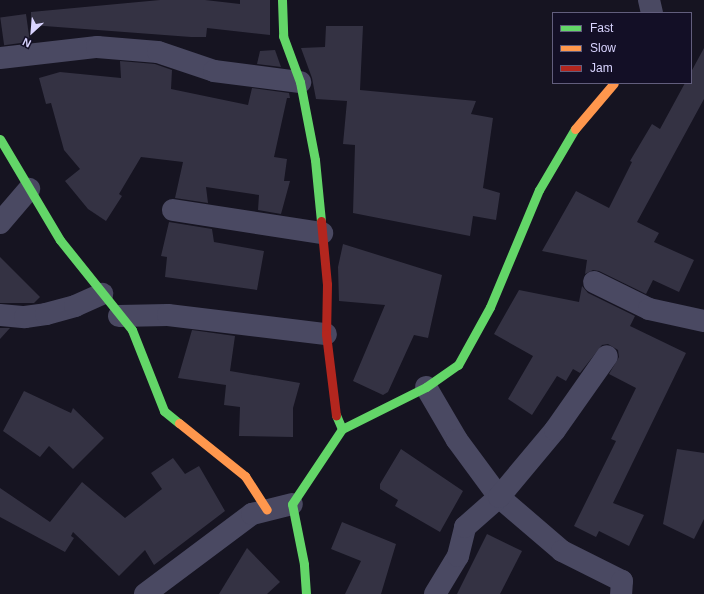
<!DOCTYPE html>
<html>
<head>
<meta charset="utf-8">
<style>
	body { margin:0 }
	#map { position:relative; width:704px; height:594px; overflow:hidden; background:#161421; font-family:Helvetica,sans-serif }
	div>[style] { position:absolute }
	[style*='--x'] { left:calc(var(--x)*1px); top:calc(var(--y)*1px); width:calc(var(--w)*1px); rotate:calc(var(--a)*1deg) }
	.building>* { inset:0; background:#343243; transform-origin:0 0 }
	.street>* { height:22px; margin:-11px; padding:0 11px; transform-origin:11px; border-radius:11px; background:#4a4962 }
	.fast>* { height:9px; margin:-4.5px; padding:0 4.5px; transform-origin:4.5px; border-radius:4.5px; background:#63d668 }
	.slow>* { height:9px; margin:-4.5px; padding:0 4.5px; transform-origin:4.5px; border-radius:4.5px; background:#ff974d }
	.jam>* { height:9px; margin:-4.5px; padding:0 4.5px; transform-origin:4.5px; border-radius:4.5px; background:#b3261e }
	span { translate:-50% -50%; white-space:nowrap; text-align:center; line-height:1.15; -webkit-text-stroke:3px #130f26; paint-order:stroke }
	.legend { position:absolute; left:552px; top:12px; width:140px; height:72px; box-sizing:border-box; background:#130f26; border:1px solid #625e7d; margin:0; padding:5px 7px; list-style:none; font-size:12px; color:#d9d4ff }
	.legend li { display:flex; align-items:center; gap:8px; height:20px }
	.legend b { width:20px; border:1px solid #625e7d }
	.north { position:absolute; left:12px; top:12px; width:40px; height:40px; -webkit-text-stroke:3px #130f26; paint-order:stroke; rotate:206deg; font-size:11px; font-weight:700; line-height:16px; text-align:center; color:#d9d4ff }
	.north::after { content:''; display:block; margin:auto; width:14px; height:18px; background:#d9d4ff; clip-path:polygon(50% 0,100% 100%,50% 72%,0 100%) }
</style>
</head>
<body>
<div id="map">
	<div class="building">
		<i style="clip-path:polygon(160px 0,205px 0,240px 4px,240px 0,270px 0,270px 35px,207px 28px,206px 37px,191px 37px,31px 25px,31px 12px)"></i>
		<i style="left:26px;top:14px;width:28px;height:26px;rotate:82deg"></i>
		<i style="clip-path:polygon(326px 26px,363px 26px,360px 90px,476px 101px,471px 114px,493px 118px,483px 188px,500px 193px,496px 220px,473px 216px,470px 236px,353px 213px,355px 145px,343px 144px,347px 101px,316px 99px,312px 78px,301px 48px,325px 47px)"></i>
		<i style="clip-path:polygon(704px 48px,704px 99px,637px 222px,659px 233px,654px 242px,694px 260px,679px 292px,653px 280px,646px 294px,599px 271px,593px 270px,585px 274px,587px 260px,542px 251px,576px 191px,609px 208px,632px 162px,630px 161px,652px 124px,660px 129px,685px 83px,691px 83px,691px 72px)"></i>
		<i style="clip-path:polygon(275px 50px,281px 67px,257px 64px,260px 51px)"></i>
		<i style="clip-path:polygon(120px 61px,155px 64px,172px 70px,171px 89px,248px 105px,252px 88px,289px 93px,290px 98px,287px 98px,274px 157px,287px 159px,284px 181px,290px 181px,281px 214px,258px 210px,259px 195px,206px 187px,208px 203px,175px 198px,183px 162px,141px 157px,119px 194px,122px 196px,106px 221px,88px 209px,65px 181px,80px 169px,64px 150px,51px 103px,46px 104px,39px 78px,60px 72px,121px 78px)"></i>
		<i style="clip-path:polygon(169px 222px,212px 229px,214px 242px,264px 251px,257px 290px,165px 277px,167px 257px,161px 256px)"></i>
		<i style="clip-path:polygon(343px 244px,442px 275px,428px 338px,414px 335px,388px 392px,383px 395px,353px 381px,385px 305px,339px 301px,338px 267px)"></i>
		<i style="clip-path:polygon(0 257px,40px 297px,34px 303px,0 303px)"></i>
		<i style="clip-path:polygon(582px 286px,588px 293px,635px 316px,630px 326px,686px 353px,613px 503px,644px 515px,629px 546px,599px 531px,596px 537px,574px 526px,616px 441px,611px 439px,636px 388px,609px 374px,619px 357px,618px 350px,608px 344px,602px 345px,580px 373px,573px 369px,566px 381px,557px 376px,532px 415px,508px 399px,533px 356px,494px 334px,519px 290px,579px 302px)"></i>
		<i style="clip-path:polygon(0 328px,10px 328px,0 339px)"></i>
		<i style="clip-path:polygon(192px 330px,235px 336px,230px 371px,300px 383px,293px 408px,293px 437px,239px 436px,240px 407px,224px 405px,226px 385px,178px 378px)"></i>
		<i style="clip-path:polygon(24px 391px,71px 413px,73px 408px,104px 438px,73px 469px,49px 446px,40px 457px,3px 431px)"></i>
		<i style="clip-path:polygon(401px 449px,463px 491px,440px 532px,395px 506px,398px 500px,380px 489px,380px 484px)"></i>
		<i style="clip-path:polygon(677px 449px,704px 453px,704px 519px,694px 539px,663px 524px)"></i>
		<i style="clip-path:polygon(173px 458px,185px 474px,199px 466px,225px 511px,154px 565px,145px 550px,119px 576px,73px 532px,71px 536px,74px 538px,65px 552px,0 517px,0 488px,50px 522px,82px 482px,125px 518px,162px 489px,151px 473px)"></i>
		<i style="clip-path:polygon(342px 522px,396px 544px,381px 594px,345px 594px,361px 561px,331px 549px)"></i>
		<i style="clip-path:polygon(487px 534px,522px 551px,500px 594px,457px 594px)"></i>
		<i style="clip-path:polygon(247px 548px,280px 582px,267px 594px,219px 594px)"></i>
	</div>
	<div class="street">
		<i style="--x:649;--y:0;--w:13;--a:77"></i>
		<i style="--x:0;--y:58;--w:98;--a:-6.5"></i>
		<i style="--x:97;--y:47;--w:61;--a:4.7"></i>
		<i style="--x:158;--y:52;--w:59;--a:18.7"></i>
		<i style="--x:214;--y:71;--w:87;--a:7.3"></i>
		<i style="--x:173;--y:210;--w:151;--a:8.8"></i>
		<i style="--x:0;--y:223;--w:45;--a:-49.5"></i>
		<i style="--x:594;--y:282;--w:61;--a:26.1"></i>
		<i style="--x:649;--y:309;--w:56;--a:12.3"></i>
		<i style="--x:0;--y:315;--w:25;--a:5"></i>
		<i style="--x:25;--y:317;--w:21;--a:-8"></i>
		<i style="--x:46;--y:314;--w:30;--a:-15"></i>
		<i style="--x:75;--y:306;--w:30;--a:-24"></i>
		<i style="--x:119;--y:316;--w:49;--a:-1.2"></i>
		<i style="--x:168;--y:315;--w:159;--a:6.9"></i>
		<i style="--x:426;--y:387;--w:61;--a:59.7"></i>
		<i style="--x:457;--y:440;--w:71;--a:53.6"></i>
		<i style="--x:499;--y:497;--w:83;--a:40.6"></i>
		<i style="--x:562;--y:551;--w:67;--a:26.6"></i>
		<i style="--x:622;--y:581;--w:13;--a:94"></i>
		<i style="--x:145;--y:594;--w:134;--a:-36.8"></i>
		<i style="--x:252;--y:514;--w:41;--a:-14"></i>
		<i style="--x:435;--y:594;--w:44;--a:-58.8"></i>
		<i style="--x:458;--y:556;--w:30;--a:-76"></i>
		<i style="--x:465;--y:527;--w:45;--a:-41.4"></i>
		<i style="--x:499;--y:497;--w:87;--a:-50.1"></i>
		<i style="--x:555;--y:430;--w:90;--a:-54.9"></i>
	</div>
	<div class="fast">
		<i style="--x:282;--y:0;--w:36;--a:88"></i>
		<i style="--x:283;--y:36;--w:49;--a:69.7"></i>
		<i style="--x:300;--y:82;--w:79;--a:79.1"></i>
		<i style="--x:315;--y:160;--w:61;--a:84.4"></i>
		<i style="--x:0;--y:139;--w:117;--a:59.3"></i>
		<i style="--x:60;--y:240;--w:115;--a:51.3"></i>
		<i style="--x:132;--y:330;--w:87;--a:68.4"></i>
		<i style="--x:164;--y:411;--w:19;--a:39"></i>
		<i style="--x:342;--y:429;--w:94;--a:-26.6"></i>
		<i style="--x:426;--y:387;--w:39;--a:-35"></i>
		<i style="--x:458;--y:365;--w:66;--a:-61.1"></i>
		<i style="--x:490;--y:307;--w:127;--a:-67.3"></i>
		<i style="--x:539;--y:190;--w:71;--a:-59.5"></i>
		<i style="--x:306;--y:594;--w:30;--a:-94"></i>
		<i style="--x:304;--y:564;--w:61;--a:-101.3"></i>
		<i style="--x:292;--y:504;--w:90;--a:-56.3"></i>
		<i style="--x:342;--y:429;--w:15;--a:-113"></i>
	</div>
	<div class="slow">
		<i style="--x:575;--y:129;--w:60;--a:-49.7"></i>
		<i style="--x:179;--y:423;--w:85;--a:38.8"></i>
		<i style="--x:245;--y:476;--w:40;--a:57.1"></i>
	</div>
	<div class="jam">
		<i style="--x:321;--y:221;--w:63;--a:84.6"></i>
		<i style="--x:327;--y:284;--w:50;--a:91.1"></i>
		<i style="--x:326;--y:334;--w:82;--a:83"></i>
	</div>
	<ul class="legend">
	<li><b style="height:5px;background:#63d668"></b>Fast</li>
	<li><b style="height:5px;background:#ff974d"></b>Slow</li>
	<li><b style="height:5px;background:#b3261e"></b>Jam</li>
	</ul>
	<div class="north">N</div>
</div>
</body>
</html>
